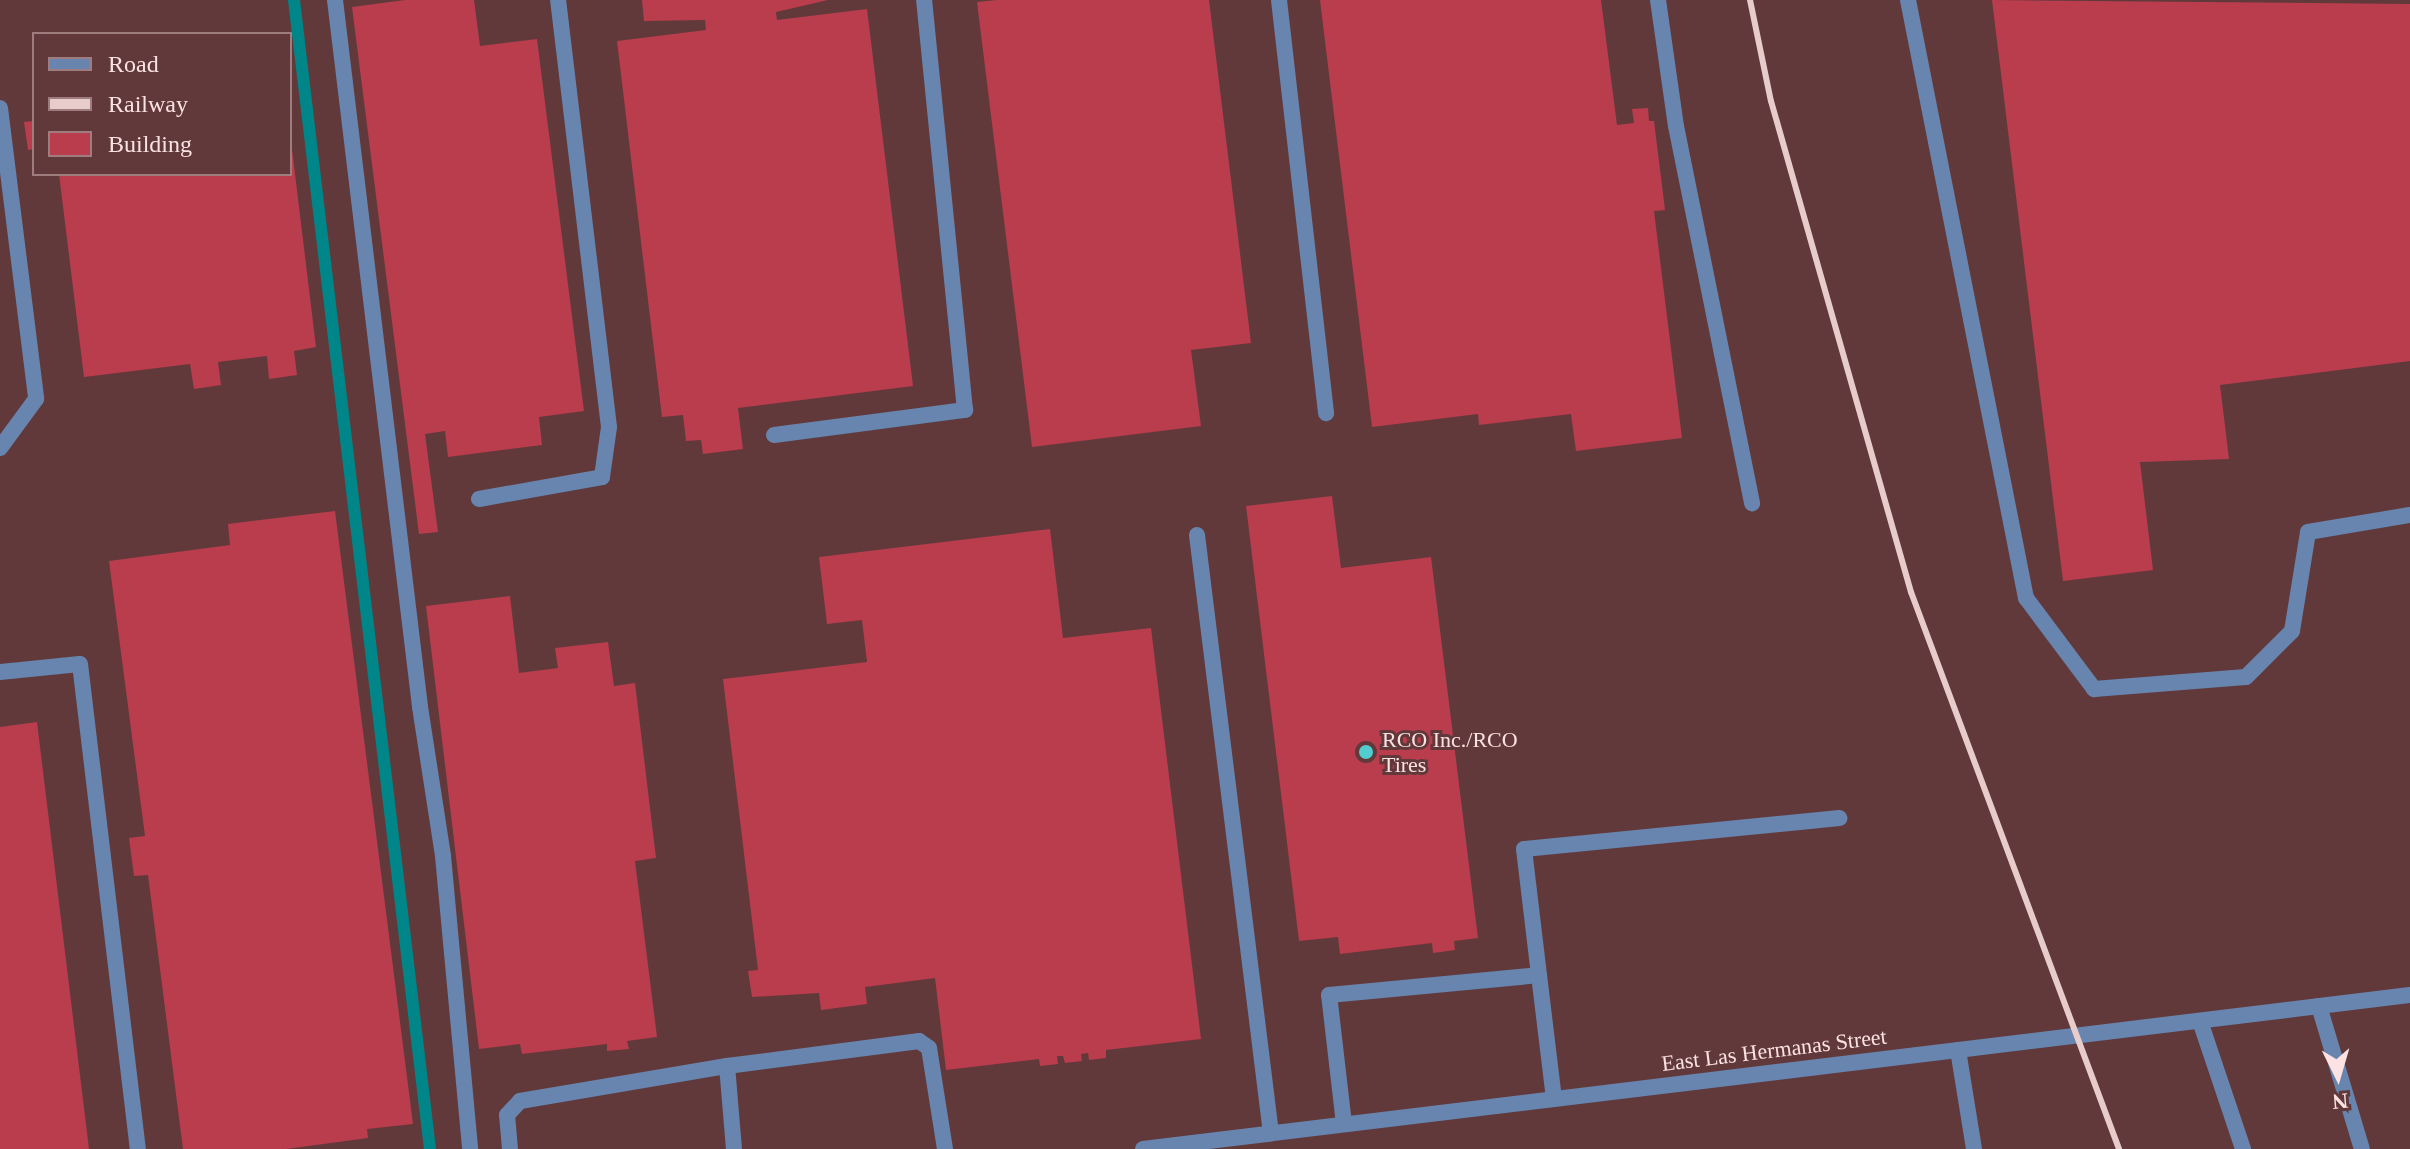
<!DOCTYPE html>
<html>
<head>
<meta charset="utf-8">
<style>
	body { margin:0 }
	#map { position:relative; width:2410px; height:1149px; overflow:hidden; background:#61393b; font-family:Georgia,serif }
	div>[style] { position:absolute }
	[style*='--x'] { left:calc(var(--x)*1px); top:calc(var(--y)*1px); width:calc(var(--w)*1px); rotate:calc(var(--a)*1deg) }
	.stream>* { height:12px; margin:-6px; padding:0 6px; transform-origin:6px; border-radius:6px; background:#008688 }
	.building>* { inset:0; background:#b93d4d }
	.lane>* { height:16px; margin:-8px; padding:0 8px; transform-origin:8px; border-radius:8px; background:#6785ae }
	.street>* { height:16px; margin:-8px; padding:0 8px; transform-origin:8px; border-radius:8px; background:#6785ae }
	.rail>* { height:6px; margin:-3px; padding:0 3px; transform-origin:3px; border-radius:3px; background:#e8cccc }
	.dots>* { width:22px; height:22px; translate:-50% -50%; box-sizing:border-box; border:4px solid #61393b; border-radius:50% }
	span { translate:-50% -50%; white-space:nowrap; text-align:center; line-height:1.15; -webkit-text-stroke:6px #61393b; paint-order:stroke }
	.poi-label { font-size:22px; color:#fce2e2 }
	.left { translate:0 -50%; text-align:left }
	.street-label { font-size:22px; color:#fce2e2 }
	.legend { position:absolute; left:32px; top:32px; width:260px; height:144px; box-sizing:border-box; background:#61393b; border:2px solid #9f7d7e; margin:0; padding:10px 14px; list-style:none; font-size:24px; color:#fce2e2 }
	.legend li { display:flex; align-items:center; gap:16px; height:40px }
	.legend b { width:40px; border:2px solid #9f7d7e }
	.north { position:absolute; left:2298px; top:1037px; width:80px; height:80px; -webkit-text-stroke:6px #61393b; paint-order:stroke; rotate:175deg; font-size:22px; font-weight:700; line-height:32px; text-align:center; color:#fce2e2 }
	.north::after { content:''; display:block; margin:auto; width:28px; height:36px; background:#fce2e2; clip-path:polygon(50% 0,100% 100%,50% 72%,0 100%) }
</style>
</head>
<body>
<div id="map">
	<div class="stream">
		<i style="--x:294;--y:0;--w:1157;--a:83.25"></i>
	</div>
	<div class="building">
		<i style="clip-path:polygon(405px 0,474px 0,480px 46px,537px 39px,584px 411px,539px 417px,542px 445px,448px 457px,445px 431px,425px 434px,438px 532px,419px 534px,352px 7px)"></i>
		<i style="clip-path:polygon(642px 0,828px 0,776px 12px,777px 20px,867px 9px,913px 386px,738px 408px,743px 449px,703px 454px,701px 440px,686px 441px,683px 415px,662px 417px,617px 41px,706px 30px,705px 20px,644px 21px)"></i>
		<i style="clip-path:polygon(997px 0,1209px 0,1251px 343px,1191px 350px,1201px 426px,1032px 447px,977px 2px)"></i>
		<i style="clip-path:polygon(1320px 0,1601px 0,1617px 125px,1634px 123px,1632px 109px,1648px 108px,1649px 121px,1654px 121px,1665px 210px,1654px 211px,1682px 438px,1576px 451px,1571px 414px,1479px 425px,1478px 414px,1372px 427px)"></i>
		<i style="clip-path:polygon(1992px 0,2410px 4px,2410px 361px,2220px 385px,2229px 459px,2140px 462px,2153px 570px,2063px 581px)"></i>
		<i style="clip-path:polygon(34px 121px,34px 149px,28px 150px,24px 122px)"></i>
		<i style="clip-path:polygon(292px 149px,316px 347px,294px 351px,297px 375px,269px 379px,267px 356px,218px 362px,221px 385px,194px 389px,190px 364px,84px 377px,59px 174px,290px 174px)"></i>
		<i style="clip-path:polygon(1332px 496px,1341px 568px,1431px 557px,1478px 938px,1454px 941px,1455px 950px,1433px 953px,1432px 943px,1340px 954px,1338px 937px,1299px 941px,1246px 506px)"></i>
		<i style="clip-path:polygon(335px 511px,413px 1124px,367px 1129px,368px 1138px,286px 1149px,183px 1149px,148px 875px,134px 876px,129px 838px,145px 836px,109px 561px,230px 545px,228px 524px)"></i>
		<i style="clip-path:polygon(1050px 529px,1063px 638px,1151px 628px,1201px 1039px,1106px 1050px,1106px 1058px,1089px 1060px,1088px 1053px,1081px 1054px,1082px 1061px,1065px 1063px,1063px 1056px,1057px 1056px,1058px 1064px,1040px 1066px,1039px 1059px,946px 1070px,935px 978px,865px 987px,867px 1004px,821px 1010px,819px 993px,752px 997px,748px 971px,758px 970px,723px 679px,867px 662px,862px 620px,827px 624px,819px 557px)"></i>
		<i style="clip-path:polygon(510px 596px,519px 673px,558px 668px,555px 648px,608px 642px,614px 686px,635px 683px,656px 858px,635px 861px,657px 1037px,627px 1041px,629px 1049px,607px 1051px,607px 1044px,522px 1054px,520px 1044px,479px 1049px,426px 606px)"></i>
		<i style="clip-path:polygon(37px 722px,89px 1149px,0 1149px,0 727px)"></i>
	</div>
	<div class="lane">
		<i style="--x:335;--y:0;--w:712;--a:83.14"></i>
		<i style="--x:420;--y:707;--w:151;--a:81.2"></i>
		<i style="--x:443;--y:856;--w:294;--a:84.7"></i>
		<i style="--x:1279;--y:0;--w:416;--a:83.5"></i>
		<i style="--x:1658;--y:0;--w:127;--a:81.9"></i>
		<i style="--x:1676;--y:126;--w:385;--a:78.6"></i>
		<i style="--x:1908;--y:0;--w:610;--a:78.84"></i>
		<i style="--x:2026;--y:598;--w:114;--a:53.2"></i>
		<i style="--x:2094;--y:689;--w:152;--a:-4.5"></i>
		<i style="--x:2246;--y:677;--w:65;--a:-45"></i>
		<i style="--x:2292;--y:631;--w:100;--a:-80.8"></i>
		<i style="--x:2308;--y:532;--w:103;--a:-9.5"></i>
		<i style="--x:0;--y:108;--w:293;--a:82.9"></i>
		<i style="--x:36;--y:399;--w:61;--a:126.3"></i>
		<i style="--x:774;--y:435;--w:193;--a:-7.5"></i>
		<i style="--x:965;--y:410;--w:412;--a:-95.7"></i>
		<i style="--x:479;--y:499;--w:125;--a:-10.1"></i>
		<i style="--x:602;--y:477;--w:50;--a:-82"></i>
		<i style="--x:609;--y:427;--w:430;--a:-96.8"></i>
		<i style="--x:1197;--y:535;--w:603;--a:82.95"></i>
		<i style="--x:0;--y:672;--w:80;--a:-5.7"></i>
		<i style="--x:80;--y:664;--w:488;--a:83.2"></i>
		<i style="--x:1539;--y:975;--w:127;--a:-96.8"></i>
		<i style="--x:1524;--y:849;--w:317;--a:-5.6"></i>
		<i style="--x:2319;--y:1006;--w:149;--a:73.3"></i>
		<i style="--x:2200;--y:1021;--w:135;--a:71.4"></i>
		<i style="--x:1958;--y:1050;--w:100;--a:80.8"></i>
		<i style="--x:1344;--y:1124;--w:130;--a:-96.6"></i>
		<i style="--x:1329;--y:995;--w:211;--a:-5.4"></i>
		<i style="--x:1539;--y:975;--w:125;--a:83.1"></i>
		<i style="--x:510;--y:1149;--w:34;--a:-95"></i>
		<i style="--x:507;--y:1115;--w:19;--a:-47"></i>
		<i style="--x:520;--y:1101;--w:210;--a:-9.6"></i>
		<i style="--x:734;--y:1149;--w:83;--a:-94.8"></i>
		<i style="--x:727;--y:1066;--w:194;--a:-7.4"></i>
		<i style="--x:919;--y:1041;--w:12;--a:35"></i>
		<i style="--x:929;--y:1048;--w:102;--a:81"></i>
	</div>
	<div class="street">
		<i style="--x:1143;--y:1149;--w:1276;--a:-6.93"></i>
	</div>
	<div class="rail">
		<i style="--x:1750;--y:0;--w:103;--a:78.3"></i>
		<i style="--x:1771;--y:101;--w:511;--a:74.09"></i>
		<i style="--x:1911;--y:592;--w:595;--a:69.52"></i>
	</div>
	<div class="dots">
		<i style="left:1366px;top:752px;background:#52cdcf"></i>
	</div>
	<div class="poi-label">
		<span class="left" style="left:1382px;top:752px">RCO Inc./RCO<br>Tires</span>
	</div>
	<div class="street-label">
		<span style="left:1774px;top:1050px;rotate:-7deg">East Las Hermanas Street</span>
	</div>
	<ul class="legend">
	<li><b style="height:10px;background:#6785ae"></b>Road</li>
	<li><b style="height:10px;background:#e8cccc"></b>Railway</li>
	<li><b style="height:22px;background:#b93d4d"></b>Building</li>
	</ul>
	<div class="north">N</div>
</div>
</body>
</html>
